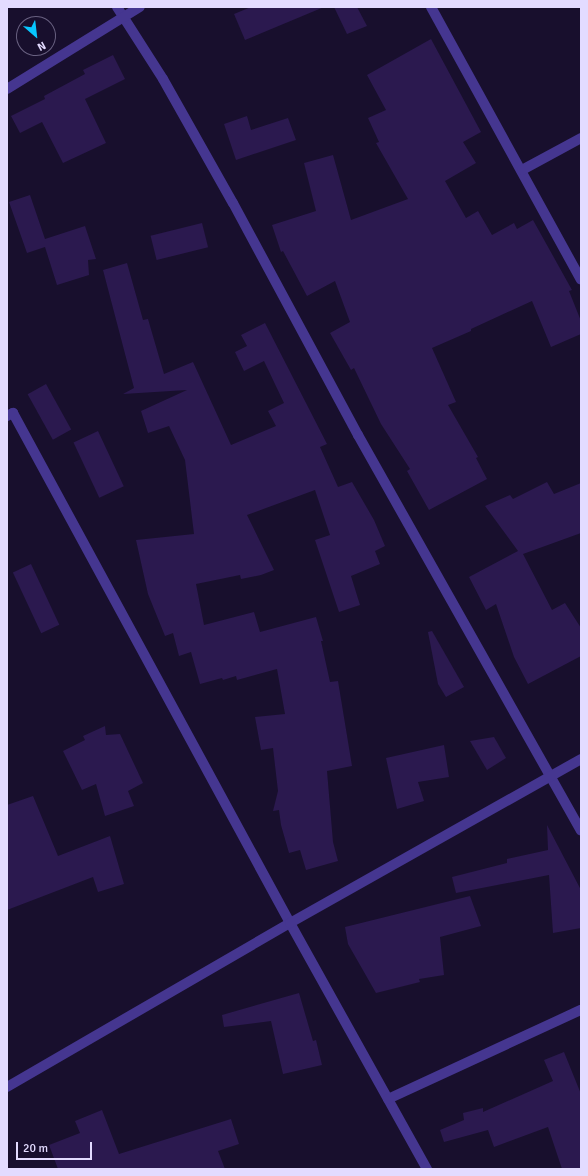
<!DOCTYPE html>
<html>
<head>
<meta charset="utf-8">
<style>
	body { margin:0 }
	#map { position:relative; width:588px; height:1176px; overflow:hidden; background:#180f2d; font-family:Signika,sans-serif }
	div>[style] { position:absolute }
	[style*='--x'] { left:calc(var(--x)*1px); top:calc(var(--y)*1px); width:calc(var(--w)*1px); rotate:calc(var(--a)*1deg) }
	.building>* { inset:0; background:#2b194f; transform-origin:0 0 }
	.street>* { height:10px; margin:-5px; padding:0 5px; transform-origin:5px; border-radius:5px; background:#453690 }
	span { translate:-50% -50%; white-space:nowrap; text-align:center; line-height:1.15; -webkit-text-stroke:4px #180f2d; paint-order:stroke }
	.frame { position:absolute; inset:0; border:8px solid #e3dbff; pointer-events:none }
	.north { position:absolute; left:16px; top:16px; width:40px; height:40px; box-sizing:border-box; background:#180f2d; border:1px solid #696181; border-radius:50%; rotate:152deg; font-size:11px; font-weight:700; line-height:16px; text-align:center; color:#e3dbff }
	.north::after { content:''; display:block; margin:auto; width:14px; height:18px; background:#07c7ff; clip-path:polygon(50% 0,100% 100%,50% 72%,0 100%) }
	.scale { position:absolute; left:16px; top:1142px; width:76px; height:18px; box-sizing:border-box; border:2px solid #e3dbff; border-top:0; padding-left:5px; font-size:12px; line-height:14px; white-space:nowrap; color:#e3dbff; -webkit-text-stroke:3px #180f2d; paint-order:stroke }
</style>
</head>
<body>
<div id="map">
	<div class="building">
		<i style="clip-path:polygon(251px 7px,324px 7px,245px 40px,234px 14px)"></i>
		<i style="clip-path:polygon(334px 7px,357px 7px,367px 26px,347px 34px)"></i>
		<i style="clip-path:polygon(431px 39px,481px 132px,463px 142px,476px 163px,445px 181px,466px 218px,478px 211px,492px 235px,514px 223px,517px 229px,533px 220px,572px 290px,569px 291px,581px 321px,581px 334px,551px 347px,532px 301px,471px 329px,471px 331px,432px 348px,456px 402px,448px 405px,478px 457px,476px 458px,487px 479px,429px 510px,407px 471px,410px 469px,381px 424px,354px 368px,351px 370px,330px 333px,350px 322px,335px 281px,307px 296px,283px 251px,281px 252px,272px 225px,316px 211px,304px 163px,333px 155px,351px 220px,408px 199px,376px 143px,379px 142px,368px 118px,386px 110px,367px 75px)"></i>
		<i style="clip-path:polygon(113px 55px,125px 79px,85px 99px,106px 143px,63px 163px,42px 122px,20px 133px,11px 116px,45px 99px,44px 96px,85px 74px,83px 70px)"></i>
		<i style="clip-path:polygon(247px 116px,251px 130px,288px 118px,296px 140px,236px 160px,224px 124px)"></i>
		<i style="clip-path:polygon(30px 195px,45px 239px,85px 226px,96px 259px,88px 260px,89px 275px,57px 285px,45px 247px,27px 253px,9px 202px)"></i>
		<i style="left:202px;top:223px;width:25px;height:53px;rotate:76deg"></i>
		<i style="clip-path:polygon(127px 263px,143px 320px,148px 319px,164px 374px,193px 362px,231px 445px,276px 426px,268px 411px,284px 403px,264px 361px,244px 371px,235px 352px,247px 346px,241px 335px,265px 323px,327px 444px,320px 447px,338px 487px,352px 482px,374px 520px,385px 546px,375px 551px,380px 564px,351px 576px,360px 605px,339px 612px,315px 540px,330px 535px,315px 490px,247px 515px,274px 570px,261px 575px,241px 579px,240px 575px,196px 584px,204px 625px,254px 612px,260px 632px,316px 617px,323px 641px,321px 641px,330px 682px,338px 681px,352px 766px,327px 771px,333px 842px,338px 861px,306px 870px,300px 850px,289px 853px,281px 825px,279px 810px,273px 811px,278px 791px,273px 748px,261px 750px,255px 717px,285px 714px,277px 669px,237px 680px,236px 676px,223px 680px,222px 678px,200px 684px,191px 652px,179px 656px,173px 633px,165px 636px,148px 594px,136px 540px,194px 534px,185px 460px,169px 426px,148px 433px,141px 411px,187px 390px,123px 394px,134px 388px,103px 270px)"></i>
		<i style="left:46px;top:384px;width:52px;height:21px;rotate:61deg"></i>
		<i style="left:98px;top:431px;width:61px;height:27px;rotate:65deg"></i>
		<i style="clip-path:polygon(547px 482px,554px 494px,581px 483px,581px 533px,523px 554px,552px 610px,565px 603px,581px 628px,581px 656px,528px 684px,514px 657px,496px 604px,486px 610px,469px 577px,518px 551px,485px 506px,510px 495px,513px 499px)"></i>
		<i style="left:31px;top:564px;width:67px;height:20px;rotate:65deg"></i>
		<i style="clip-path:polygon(432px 631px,464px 687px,446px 697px,438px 684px,428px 632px)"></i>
		<i style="clip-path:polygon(105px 726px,106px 735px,120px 734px,143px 783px,128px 791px,134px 806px,105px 816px,96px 784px,82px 790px,63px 751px,85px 740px,83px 736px)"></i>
		<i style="clip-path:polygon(494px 737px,506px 758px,487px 770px,470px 741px)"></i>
		<i style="clip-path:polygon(444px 745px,449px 777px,418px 782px,424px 801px,397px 809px,386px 758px)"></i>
		<i style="clip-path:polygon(33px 796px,58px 856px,110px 836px,124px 884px,98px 892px,93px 877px,7px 910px,7px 805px)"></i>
		<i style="clip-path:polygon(547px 825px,581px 890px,581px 928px,553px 933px,549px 875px,456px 893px,452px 877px,507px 863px,507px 859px,548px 850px)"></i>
		<i style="clip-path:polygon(470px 896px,481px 926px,440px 937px,444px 975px,419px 979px,420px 982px,376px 993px,348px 944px,345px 927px)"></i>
		<i style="clip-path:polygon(299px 993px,313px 1041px,316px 1040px,322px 1065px,283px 1074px,271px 1021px,224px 1027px,222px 1015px)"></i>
		<i style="clip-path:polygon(564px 1052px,581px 1094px,581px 1169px,562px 1169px,548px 1127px,494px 1147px,488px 1130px,444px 1142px,440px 1130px,464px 1120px,463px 1113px,483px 1108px,483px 1112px,553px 1081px,544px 1060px)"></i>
		<i style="clip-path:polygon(102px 1110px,119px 1154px,231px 1119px,239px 1144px,218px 1151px,225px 1169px,58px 1169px,49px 1145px,80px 1133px,75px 1121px)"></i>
	</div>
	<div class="street">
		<i style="--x:117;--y:7;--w:85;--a:57.4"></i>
		<i style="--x:163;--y:79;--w:142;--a:60.6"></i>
		<i style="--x:233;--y:203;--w:264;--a:61.7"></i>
		<i style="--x:358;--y:435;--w:454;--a:60.6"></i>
		<i style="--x:431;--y:7;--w:311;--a:61.2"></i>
		<i style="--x:7;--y:89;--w:156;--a:-31.7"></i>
		<i style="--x:522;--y:170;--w:67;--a:-28.5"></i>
		<i style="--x:7;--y:416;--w:7;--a:-27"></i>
		<i style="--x:13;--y:413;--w:580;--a:61.49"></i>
		<i style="--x:290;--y:923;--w:282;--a:60.9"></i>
		<i style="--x:7;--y:1087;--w:327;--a:-30.1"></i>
		<i style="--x:290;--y:923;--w:334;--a:-29.4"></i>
		<i style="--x:388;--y:1099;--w:213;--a:-24.8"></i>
	</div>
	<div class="frame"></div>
	<div class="north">N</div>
	<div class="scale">20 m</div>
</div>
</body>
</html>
